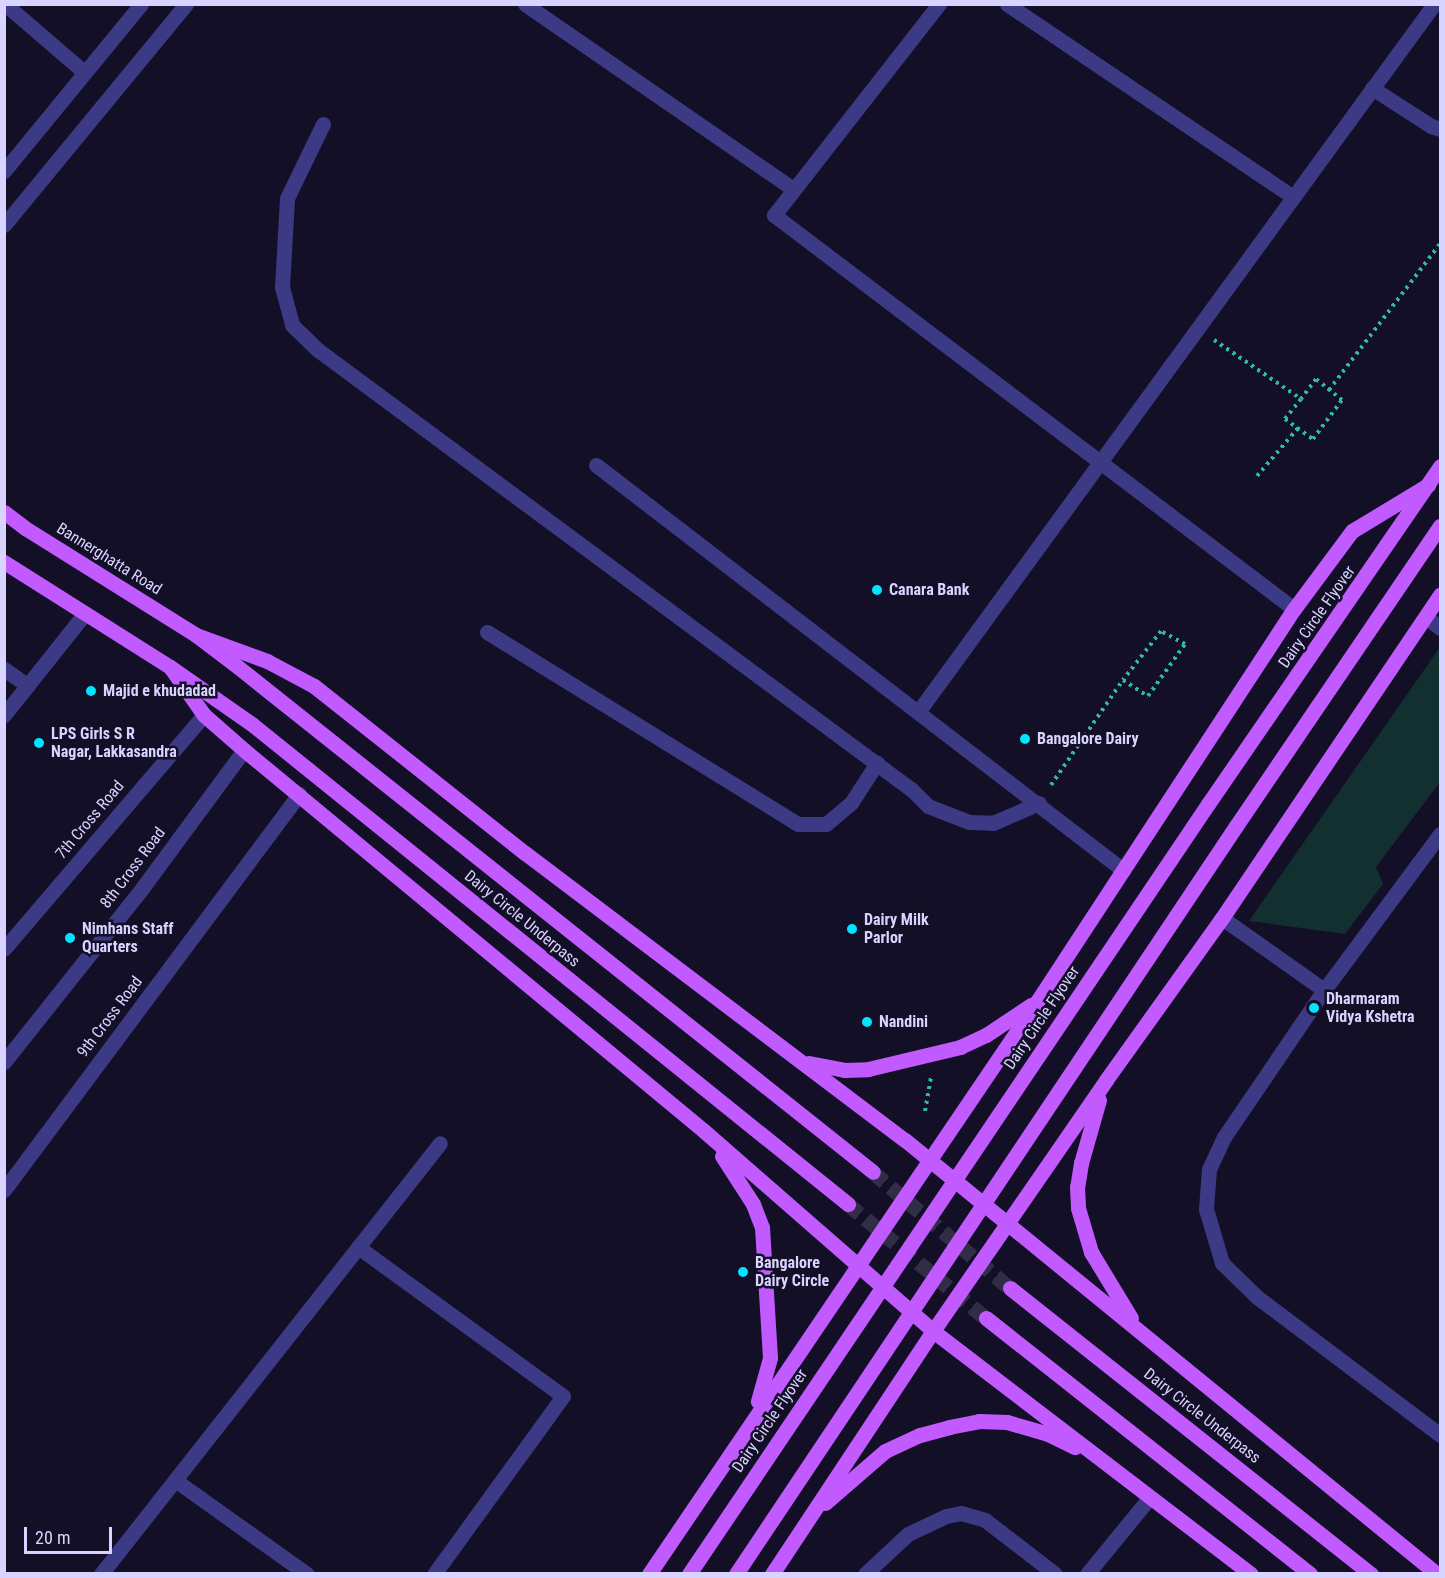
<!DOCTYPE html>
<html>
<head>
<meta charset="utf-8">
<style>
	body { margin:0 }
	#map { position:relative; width:1445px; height:1578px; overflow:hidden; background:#130f26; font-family:"Roboto Condensed",sans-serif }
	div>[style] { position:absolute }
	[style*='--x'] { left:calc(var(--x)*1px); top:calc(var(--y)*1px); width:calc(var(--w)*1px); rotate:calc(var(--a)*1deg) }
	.green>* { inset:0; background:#12302f }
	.major-tunnel>* { height:15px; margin-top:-7.5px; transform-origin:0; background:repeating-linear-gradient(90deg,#312d47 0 15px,transparent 0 23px) }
	.path>* { height:4px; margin-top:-2px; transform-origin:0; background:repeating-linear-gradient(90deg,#2fb8b0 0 3px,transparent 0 7.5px) }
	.minor>* { height:15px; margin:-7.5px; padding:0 7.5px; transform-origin:7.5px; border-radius:7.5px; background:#3d3a85 }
	.major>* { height:15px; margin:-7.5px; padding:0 7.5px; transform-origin:7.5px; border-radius:7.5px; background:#c25bff }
	.major-bridge>* { height:15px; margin:-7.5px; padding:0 7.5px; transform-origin:7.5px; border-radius:7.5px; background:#c25bff }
	.dots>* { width:16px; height:16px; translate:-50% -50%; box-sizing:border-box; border:3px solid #130f26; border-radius:50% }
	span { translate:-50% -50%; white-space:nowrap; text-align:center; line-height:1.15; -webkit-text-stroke:5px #130f26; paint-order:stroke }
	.street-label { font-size:16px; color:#d9d4ff }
	.poi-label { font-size:16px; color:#d9d4ff; font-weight:700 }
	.left { translate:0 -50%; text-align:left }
	.frame { position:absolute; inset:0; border:6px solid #d9d4ff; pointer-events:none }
	.scale { position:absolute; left:24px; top:1527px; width:88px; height:27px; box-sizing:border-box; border:3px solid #d9d4ff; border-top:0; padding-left:8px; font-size:18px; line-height:21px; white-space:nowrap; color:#d9d4ff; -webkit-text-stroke:4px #130f26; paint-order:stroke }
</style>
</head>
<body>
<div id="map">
	<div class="green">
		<i style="clip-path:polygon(1440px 647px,1440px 782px,1376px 867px,1383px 884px,1345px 934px,1249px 921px)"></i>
	</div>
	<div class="major-tunnel">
		<i style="--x:873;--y:1172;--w:180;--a:40.3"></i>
		<i style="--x:848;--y:1204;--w:179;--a:39.6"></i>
	</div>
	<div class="path">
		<i style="--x:1214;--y:340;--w:105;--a:34.1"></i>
		<i style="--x:1301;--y:399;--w:26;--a:129"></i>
		<i style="--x:1285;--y:419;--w:34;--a:36"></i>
		<i style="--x:1313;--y:439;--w:49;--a:-53.4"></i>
		<i style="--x:1342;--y:400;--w:33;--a:-141"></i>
		<i style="--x:1316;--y:379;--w:25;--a:127"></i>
		<i style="--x:1329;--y:390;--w:183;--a:-52.8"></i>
		<i style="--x:1257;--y:476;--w:63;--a:-49.5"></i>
		<i style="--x:1051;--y:785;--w:127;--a:-55.6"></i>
		<i style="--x:1123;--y:680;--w:30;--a:33"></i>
		<i style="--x:1148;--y:696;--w:64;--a:-54.6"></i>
		<i style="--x:1185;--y:644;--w:27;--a:-152"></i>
		<i style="--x:1161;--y:631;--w:62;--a:127.8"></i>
		<i style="--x:925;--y:1111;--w:36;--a:-80"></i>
	</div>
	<div class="minor">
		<i style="--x:5;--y:4;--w:104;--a:40.7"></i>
		<i style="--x:525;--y:4;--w:326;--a:34.6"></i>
		<i style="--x:939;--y:4;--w:268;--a:128"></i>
		<i style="--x:774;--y:215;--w:652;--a:37.15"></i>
		<i style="--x:1007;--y:4;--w:344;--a:34"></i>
		<i style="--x:1372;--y:88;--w:70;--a:32.8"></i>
		<i style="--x:1431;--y:126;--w:9;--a:18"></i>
		<i style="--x:323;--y:124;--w:82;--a:115.9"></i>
		<i style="--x:287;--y:198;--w:89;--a:93.2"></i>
		<i style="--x:282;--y:287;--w:39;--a:75"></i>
		<i style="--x:292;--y:325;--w:36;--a:44"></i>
		<i style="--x:318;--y:350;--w:739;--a:36.53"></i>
		<i style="--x:912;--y:790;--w:23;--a:45"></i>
		<i style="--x:928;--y:806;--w:44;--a:21.3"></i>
		<i style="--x:969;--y:822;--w:24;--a:2"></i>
		<i style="--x:993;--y:823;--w:50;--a:-23.5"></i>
		<i style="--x:4;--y:171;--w:216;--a:-50.6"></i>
		<i style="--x:4;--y:225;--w:286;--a:-50.5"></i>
		<i style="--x:596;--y:465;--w:665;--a:37.54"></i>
		<i style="--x:1426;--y:617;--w:18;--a:38"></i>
		<i style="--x:487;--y:632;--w:365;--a:31.7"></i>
		<i style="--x:798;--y:824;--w:28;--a:0"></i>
		<i style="--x:826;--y:824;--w:33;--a:-40"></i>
		<i style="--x:851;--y:803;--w:48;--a:-57"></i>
		<i style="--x:4;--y:669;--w:29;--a:35"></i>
		<i style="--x:918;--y:712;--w:876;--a:-53.91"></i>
		<i style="--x:4;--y:715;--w:130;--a:-51.5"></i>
		<i style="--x:1440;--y:834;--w:194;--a:126.6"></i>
		<i style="--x:1324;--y:990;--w:178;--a:124.2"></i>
		<i style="--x:1224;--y:1137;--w:35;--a:115"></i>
		<i style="--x:1209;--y:1169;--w:40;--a:94.3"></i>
		<i style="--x:1206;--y:1209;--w:56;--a:73.5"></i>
		<i style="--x:1222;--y:1263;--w:49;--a:44.2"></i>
		<i style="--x:1257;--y:1297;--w:229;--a:37"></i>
		<i style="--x:1222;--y:918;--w:125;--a:35.2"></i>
		<i style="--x:4;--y:949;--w:308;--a:-49.5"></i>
		<i style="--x:4;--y:1062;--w:223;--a:-51.5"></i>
		<i style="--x:143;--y:887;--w:170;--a:-53.6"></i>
		<i style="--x:4;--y:1190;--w:494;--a:-53.3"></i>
		<i style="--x:358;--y:1247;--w:253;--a:36"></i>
		<i style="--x:563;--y:1396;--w:220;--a:125.9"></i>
		<i style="--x:175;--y:1480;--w:162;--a:35.5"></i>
		<i style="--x:101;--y:1574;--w:548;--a:-51.81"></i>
		<i style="--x:865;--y:1574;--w:59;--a:-42.9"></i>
		<i style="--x:908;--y:1534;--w:42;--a:-25.3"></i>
		<i style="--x:946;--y:1516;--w:15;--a:-11"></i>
		<i style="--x:961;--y:1513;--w:25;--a:16"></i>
		<i style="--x:985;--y:1520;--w:88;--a:37.6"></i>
		<i style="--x:1087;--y:1574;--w:99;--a:-50.7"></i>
	</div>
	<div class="major">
		<i style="--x:4;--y:512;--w:26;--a:37"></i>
		<i style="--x:25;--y:528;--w:202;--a:32"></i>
		<i style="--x:196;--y:635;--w:53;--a:37.3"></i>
		<i style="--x:238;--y:667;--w:811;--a:38.49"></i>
		<i style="--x:4;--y:562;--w:196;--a:32.3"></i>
		<i style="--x:170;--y:667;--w:101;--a:34.9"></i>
		<i style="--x:253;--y:725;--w:764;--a:38.84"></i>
		<i style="--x:196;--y:635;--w:76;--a:20.1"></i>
		<i style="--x:267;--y:661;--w:53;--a:28"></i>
		<i style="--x:314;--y:686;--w:269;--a:38.4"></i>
		<i style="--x:525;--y:853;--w:476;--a:37.1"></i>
		<i style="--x:905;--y:1140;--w:687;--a:39.21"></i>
		<i style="--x:170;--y:667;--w:59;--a:54.7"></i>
		<i style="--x:204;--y:715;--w:53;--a:41.2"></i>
		<i style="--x:244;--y:750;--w:597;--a:39.63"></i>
		<i style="--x:704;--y:1131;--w:304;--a:41.1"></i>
		<i style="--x:933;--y:1331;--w:400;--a:37.4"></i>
		<i style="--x:1208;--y:804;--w:410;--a:-55.5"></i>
		<i style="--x:1236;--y:826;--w:363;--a:-55.8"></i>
		<i style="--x:809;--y:1063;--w:36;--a:11"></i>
		<i style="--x:844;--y:1070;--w:24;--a:-2"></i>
		<i style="--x:868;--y:1069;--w:95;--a:-13.4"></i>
		<i style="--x:960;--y:1047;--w:29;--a:-25"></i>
		<i style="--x:986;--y:1035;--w:54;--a:-33.7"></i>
		<i style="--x:1099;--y:1100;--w:66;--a:105.9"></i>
		<i style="--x:1081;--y:1163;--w:24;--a:99"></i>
		<i style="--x:1077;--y:1187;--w:21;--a:87"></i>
		<i style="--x:1078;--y:1208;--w:46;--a:73.5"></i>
		<i style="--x:1091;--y:1252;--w:77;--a:58.8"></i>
		<i style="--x:722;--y:1156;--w:57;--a:57.1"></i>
		<i style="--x:753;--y:1204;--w:25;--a:69"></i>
		<i style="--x:762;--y:1227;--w:131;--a:86.5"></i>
		<i style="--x:770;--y:1358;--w:45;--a:105.6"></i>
		<i style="--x:1010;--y:1288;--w:461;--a:38.4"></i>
		<i style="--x:986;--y:1318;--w:413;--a:38.3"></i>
		<i style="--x:825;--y:1503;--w:79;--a:-40.9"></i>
		<i style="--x:885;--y:1451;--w:38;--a:-25"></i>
		<i style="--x:920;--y:1435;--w:30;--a:-15"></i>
		<i style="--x:949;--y:1427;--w:31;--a:-11"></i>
		<i style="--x:979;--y:1421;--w:28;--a:2"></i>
		<i style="--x:1007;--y:1422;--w:43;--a:16.3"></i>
		<i style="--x:1048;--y:1434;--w:30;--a:26"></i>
		<i style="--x:649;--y:1574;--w:693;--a:-55.87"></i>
		<i style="--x:1038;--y:1000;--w:467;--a:-56.8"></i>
		<i style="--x:1294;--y:609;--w:97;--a:-53.4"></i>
		<i style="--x:1352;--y:531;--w:89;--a:-31.2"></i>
		<i style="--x:772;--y:1574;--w:291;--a:-56.5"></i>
		<i style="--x:933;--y:1331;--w:305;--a:-55.4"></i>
		<i style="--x:1106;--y:1080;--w:199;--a:-54.4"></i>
		<i style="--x:1222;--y:918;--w:390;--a:-56"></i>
	</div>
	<div class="major-bridge">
		<i style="--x:689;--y:1574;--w:929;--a:-56.02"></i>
		<i style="--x:736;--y:1574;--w:900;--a:-56.24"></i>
	</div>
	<div class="dots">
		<i style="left:877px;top:590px;background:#00e5ff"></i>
		<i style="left:91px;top:691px;background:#00e5ff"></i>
		<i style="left:1025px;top:739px;background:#00e5ff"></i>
		<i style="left:39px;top:743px;background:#00e5ff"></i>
		<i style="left:852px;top:929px;background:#00e5ff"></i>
		<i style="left:70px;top:938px;background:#00e5ff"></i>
		<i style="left:1314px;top:1008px;background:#00e5ff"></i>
		<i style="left:867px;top:1022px;background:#00e5ff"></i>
		<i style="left:743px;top:1272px;background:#00e5ff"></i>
	</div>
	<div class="street-label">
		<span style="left:109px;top:559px;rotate:32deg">Bannerghatta Road</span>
		<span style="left:1317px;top:617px;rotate:-55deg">Dairy Circle Flyover</span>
		<span style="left:90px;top:820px;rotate:-50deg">7th Cross Road</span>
		<span style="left:133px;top:868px;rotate:-53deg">8th Cross Road</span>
		<span style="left:522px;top:919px;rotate:39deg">Dairy Circle Underpass</span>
		<span style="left:110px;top:1017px;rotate:-53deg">9th Cross Road</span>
		<span style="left:1042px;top:1018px;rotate:-56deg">Dairy Circle Flyover</span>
		<span style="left:1202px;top:1416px;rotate:38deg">Dairy Circle Underpass</span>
		<span style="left:770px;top:1421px;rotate:-56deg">Dairy Circle Flyover</span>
	</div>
	<div class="poi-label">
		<span class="left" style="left:889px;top:590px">Canara Bank</span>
		<span class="left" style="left:103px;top:691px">Majid e khudadad</span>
		<span class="left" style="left:51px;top:743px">LPS Girls S R<br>Nagar, Lakkasandra</span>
		<span class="left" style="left:1037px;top:739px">Bangalore Dairy</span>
		<span class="left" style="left:864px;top:929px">Dairy Milk<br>Parlor</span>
		<span class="left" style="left:82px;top:938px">Nimhans Staff<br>Quarters</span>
		<span class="left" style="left:1326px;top:1008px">Dharmaram<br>Vidya Kshetra</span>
		<span class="left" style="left:879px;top:1022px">Nandini</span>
		<span class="left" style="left:755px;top:1272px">Bangalore<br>Dairy Circle</span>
	</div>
	<div class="frame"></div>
	<div class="scale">20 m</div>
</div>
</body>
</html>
